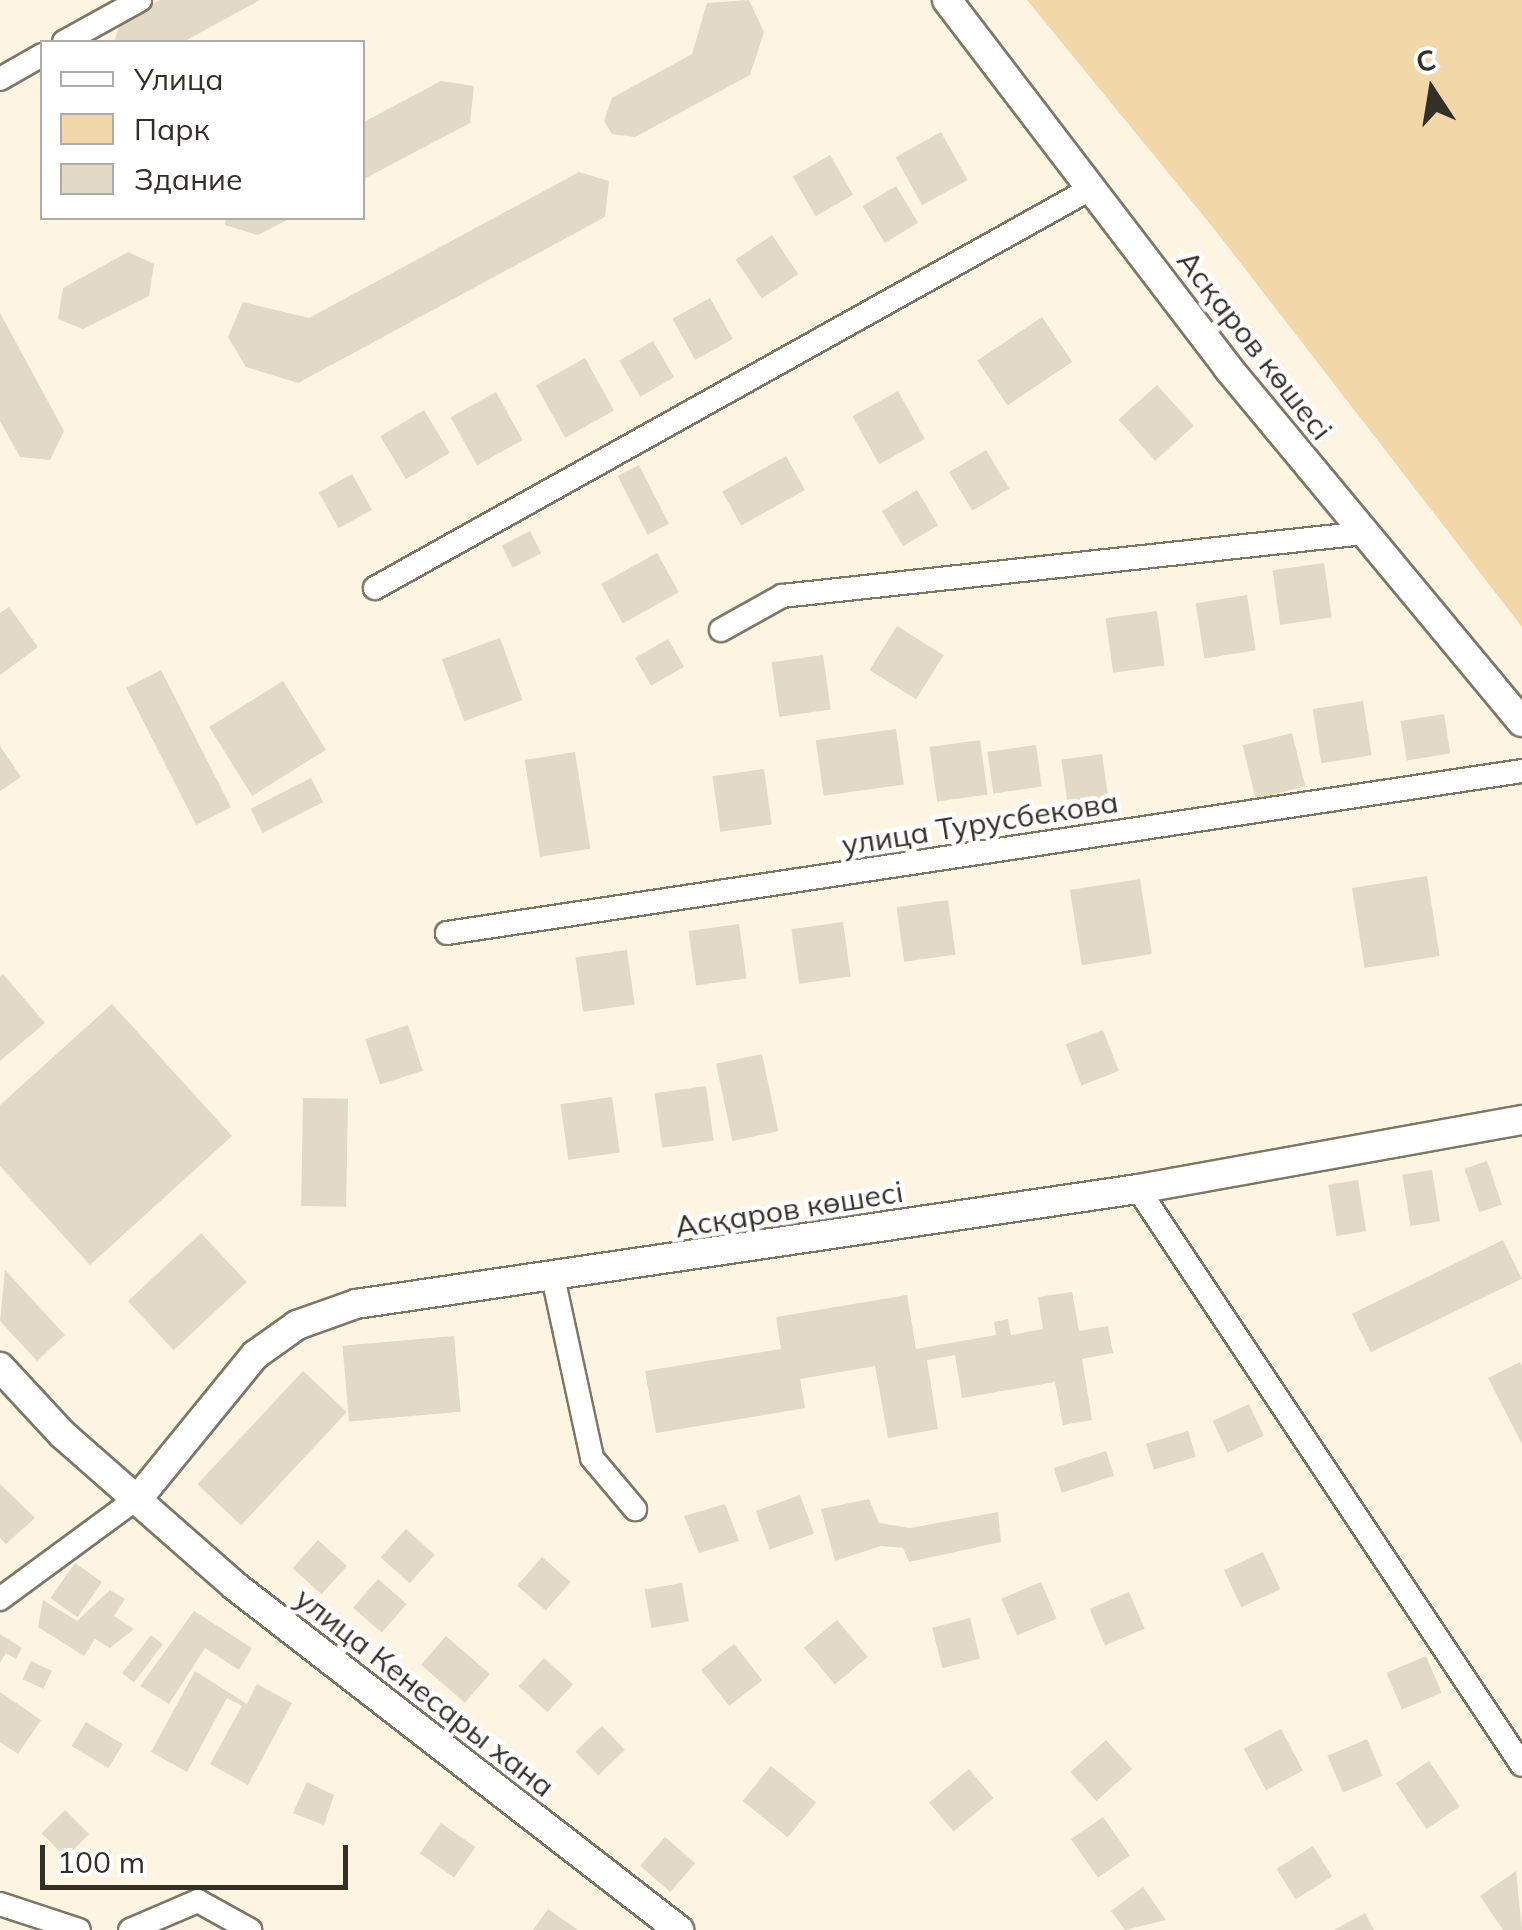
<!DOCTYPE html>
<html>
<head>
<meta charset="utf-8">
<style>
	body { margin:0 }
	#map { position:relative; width:1522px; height:1930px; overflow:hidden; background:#fef4e2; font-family:Mulish,sans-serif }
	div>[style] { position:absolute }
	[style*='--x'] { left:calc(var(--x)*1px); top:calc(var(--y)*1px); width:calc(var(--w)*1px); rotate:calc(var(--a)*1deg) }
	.green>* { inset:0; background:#f2d8a8 }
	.building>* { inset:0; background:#e3d9c7; transform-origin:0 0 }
	.roads { filter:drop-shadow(2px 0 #7e7666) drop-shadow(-2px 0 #7e7666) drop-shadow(0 2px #7e7666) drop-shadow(0 -2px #7e7666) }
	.minor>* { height:22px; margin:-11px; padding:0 11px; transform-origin:11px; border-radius:11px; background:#fff }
	.tertiary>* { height:28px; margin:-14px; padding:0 14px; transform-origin:14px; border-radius:14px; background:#fff }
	span { translate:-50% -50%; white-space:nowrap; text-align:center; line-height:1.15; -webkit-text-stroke:9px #fff; paint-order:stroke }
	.street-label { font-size:30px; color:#332f29 }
	.legend { position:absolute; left:40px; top:40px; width:325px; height:180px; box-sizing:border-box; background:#fff; border:2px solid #adaca9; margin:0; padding:12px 18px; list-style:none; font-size:30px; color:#332f29 }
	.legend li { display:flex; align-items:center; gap:20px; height:50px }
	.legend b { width:50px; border:2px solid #adaca9 }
	.north { position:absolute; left:1382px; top:40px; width:100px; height:100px; -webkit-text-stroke:8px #fff; paint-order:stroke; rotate:348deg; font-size:28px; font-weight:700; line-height:40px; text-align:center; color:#332f29 }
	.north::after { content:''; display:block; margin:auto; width:35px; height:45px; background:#332f29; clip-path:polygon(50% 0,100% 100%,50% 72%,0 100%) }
	.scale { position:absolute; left:40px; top:1845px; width:308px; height:45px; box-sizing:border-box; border:5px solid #332f29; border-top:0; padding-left:12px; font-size:30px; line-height:35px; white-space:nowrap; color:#332f29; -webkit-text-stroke:8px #fff; paint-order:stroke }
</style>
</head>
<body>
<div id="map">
	<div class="green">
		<i style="clip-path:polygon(1027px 0,1522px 0,1522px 627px,1215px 230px)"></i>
	</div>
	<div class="building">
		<i style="clip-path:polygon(160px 0,260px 0,183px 42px,114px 42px,121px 21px)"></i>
		<i style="clip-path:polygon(749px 0,764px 32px,750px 75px,635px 137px,612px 134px,604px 121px,612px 98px,692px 54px,707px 3px)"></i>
		<i style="clip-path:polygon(441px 81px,474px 86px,470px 123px,362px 180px,362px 123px)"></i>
		<i style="left:941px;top:132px;width:55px;height:52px;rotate:61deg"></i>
		<i style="left:830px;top:155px;width:46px;height:43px;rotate:60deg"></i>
		<i style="clip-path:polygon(579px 172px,609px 181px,605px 217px,298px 383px,246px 367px,228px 337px,243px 302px,309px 318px)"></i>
		<i style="left:896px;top:186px;width:43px;height:39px;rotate:59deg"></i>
		<i style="clip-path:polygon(226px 218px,291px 218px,258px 235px,225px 225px)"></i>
		<i style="left:772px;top:235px;width:47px;height:44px;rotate:56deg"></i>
		<i style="clip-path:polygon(128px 252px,154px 264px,149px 296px,83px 329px,58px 319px,63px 288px)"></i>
		<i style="left:710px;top:298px;width:47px;height:43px;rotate:61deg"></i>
		<i style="clip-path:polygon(0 313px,64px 431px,50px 460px,20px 457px,0 421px)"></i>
		<i style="left:1042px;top:317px;width:54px;height:78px;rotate:56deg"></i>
		<i style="left:653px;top:341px;width:42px;height:39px;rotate:60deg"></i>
		<i style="left:585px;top:358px;width:60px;height:56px;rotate:61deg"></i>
		<i style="left:1157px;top:385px;width:55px;height:52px;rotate:48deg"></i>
		<i style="left:898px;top:391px;width:55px;height:52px;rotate:61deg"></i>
		<i style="left:496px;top:392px;width:55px;height:52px;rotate:61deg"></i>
		<i style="left:424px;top:410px;width:50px;height:51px;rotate:59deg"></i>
		<i style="left:986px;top:450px;width:45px;height:43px;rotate:59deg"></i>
		<i style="left:786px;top:456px;width:39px;height:73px;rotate:61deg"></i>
		<i style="left:639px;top:465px;width:66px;height:24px;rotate:63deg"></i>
		<i style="left:352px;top:474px;width:41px;height:38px;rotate:61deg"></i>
		<i style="left:917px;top:490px;width:41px;height:41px;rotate:59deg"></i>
		<i style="left:530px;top:531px;width:25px;height:32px;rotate:63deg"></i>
		<i style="left:657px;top:553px;width:45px;height:64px;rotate:61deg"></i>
		<i style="left:1324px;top:563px;width:55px;height:52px;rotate:82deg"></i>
		<i style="left:1247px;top:595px;width:56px;height:52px;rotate:81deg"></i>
		<i style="clip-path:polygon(9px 607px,38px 647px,0 675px,0 613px)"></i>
		<i style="left:1157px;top:611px;width:55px;height:52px;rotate:82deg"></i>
		<i style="left:897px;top:626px;width:55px;height:52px;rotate:32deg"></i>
		<i style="left:500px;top:638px;width:66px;height:62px;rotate:70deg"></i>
		<i style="left:668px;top:639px;width:32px;height:38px;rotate:60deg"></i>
		<i style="left:823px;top:655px;width:55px;height:52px;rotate:82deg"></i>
		<i style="left:161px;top:670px;width:154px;height:39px;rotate:63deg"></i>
		<i style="left:283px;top:681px;width:81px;height:87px;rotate:58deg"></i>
		<i style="left:1363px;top:701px;width:55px;height:51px;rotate:81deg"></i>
		<i style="left:1444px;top:714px;width:40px;height:44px;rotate:81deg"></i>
		<i style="left:896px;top:729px;width:56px;height:81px;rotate:82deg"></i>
		<i style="left:1292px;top:733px;width:55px;height:51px;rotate:76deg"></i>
		<i style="left:980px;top:740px;width:55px;height:51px;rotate:82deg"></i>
		<i style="left:1036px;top:745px;width:42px;height:49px;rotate:82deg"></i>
		<i style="clip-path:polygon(0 746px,21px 777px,0 791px)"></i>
		<i style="left:575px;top:752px;width:98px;height:51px;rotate:81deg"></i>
		<i style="left:1102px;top:754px;width:44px;height:41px;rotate:82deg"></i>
		<i style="left:764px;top:769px;width:56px;height:52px;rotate:82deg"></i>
		<i style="left:311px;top:778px;width:27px;height:68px;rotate:63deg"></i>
		<i style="left:1427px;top:876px;width:81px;height:76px;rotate:81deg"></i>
		<i style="left:1140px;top:879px;width:76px;height:71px;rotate:81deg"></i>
		<i style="left:948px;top:900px;width:55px;height:52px;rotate:82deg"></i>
		<i style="left:843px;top:922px;width:55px;height:52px;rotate:82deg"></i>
		<i style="left:739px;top:924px;width:55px;height:51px;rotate:82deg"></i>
		<i style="left:627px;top:950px;width:55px;height:52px;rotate:82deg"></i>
		<i style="clip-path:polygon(3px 974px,45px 1023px,0 1061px,0 977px)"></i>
		<i style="clip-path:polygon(112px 1004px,232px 1136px,90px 1265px,0 1166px,0 1105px)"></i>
		<i style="left:408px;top:1025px;width:48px;height:45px;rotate:72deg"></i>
		<i style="left:1103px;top:1030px;width:44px;height:40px;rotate:69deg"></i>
		<i style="left:762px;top:1054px;width:79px;height:47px;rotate:78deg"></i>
		<i style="left:706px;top:1086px;width:55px;height:52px;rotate:82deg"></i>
		<i style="left:612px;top:1097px;width:56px;height:52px;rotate:82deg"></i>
		<i style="left:303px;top:1098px;width:45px;height:108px;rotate:1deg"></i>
		<i style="left:1487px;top:1161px;width:46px;height:24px;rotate:71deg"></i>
		<i style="left:1432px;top:1170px;width:52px;height:30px;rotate:81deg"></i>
		<i style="left:1358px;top:1180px;width:52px;height:30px;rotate:81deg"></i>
		<i style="left:201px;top:1233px;width:67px;height:100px;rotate:47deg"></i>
		<i style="left:1503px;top:1240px;width:43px;height:168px;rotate:64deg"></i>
		<i style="clip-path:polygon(5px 1270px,65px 1335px,37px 1361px,0 1321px)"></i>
		<i style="clip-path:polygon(1072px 1292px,1079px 1331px,1108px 1326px,1113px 1353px,1082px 1359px,1092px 1420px,1063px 1425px,1055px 1382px,962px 1398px,955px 1355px,927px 1360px,938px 1429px,888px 1438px,875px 1366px,800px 1379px,805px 1408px,656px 1433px,645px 1371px,781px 1349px,776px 1317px,907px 1295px,916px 1349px,996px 1335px,994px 1322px,1008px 1319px,1011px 1335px,1043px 1329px,1038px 1297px)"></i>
		<i style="left:454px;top:1336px;width:76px;height:112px;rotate:85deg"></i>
		<i style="clip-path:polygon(1520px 1362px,1522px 1366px,1522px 1444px,1488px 1378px)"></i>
		<i style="left:303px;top:1371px;width:60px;height:155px;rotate:43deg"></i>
		<i style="left:1249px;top:1404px;width:35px;height:40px;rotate:65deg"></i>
		<i style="left:1188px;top:1431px;width:27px;height:44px;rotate:73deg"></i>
		<i style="left:1106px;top:1451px;width:26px;height:55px;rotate:72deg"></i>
		<i style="clip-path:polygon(0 1484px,35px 1518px,6px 1544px,0 1538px)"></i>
		<i style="left:800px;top:1495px;width:41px;height:47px;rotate:70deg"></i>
		<i style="clip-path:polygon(869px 1499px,879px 1523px,910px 1528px,998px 1512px,1001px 1542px,909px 1562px,903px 1548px,881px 1546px,835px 1561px,821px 1509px)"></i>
		<i style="clip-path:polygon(725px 1504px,739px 1541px,699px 1553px,684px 1516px)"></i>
		<i style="left:406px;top:1529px;width:39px;height:38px;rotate:42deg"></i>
		<i style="left:318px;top:1540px;width:39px;height:38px;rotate:42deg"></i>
		<i style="left:1263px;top:1552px;width:41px;height:43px;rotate:65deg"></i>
		<i style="left:542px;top:1557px;width:38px;height:38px;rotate:41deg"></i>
		<i style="left:75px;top:1563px;width:33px;height:43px;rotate:35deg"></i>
		<i style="left:378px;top:1579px;width:38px;height:38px;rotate:41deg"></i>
		<i style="left:1041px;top:1582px;width:40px;height:43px;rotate:67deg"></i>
		<i style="left:682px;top:1583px;width:39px;height:38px;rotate:80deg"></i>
		<i style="clip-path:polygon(110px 1590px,125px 1599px,114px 1616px,134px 1629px,110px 1648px,95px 1639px,84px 1656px,38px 1627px,43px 1600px,77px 1621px)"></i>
		<i style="left:1129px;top:1592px;width:40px;height:43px;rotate:67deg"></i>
		<i style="clip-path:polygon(194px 1611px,252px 1648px,239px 1670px,205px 1648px,169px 1704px,140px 1686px)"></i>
		<i style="left:970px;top:1618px;width:42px;height:39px;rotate:76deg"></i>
		<i style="left:837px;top:1620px;width:48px;height:43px;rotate:50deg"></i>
		<i style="clip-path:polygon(0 1634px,22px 1648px,16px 1659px,6px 1653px,0 1663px)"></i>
		<i style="left:151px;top:1635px;width:15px;height:48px;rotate:37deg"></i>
		<i style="left:446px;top:1636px;width:58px;height:38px;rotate:41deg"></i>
		<i style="left:734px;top:1644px;width:46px;height:42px;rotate:52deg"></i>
		<i style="left:1426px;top:1656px;width:40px;height:43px;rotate:67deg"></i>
		<i style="left:544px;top:1658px;width:39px;height:38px;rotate:42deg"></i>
		<i style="left:31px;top:1661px;width:23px;height:20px;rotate:25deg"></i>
		<i style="clip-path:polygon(195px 1671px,247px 1704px,257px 1684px,292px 1703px,248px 1785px,210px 1764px,242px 1706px,227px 1698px,187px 1772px,151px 1752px)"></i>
		<i style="clip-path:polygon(0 1692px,41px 1720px,18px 1754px,0 1742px)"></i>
		<i style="left:86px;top:1722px;width:43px;height:28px;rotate:31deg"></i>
		<i style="left:602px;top:1726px;width:33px;height:37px;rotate:46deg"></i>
		<i style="left:1281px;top:1729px;width:47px;height:42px;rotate:62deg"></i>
		<i style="left:1367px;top:1739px;width:40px;height:43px;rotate:67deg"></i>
		<i style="left:1106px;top:1740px;width:39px;height:48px;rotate:48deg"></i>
		<i style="left:1429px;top:1761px;width:55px;height:40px;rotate:56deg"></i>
		<i style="left:771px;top:1766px;width:58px;height:45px;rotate:39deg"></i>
		<i style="left:969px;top:1769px;width:38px;height:52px;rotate:50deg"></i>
		<i style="clip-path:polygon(307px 1782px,334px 1795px,324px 1825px,293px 1813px)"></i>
		<i style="left:65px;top:1810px;width:34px;height:33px;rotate:45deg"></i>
		<i style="left:1103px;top:1817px;width:47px;height:39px;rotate:55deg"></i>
		<i style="left:441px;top:1823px;width:42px;height:37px;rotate:35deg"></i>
		<i style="left:665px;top:1837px;width:40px;height:38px;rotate:41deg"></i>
		<i style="left:1313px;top:1846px;width:36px;height:43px;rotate:58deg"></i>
		<i style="clip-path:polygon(1516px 1871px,1522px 1930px,1503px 1930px,1480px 1896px)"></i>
		<i style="clip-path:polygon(1143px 1887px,1166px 1920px,1125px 1930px,1111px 1911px)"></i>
		<i style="clip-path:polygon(548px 1909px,578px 1930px,533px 1930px)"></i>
		<i style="clip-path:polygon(1365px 1913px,1374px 1930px,1334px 1930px)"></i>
	</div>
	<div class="roads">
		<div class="minor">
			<i style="--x:64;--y:42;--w:87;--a:-28.9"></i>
			<i style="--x:0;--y:79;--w:48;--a:-29.7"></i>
			<i style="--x:375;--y:588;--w:821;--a:-29.16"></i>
			<i style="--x:721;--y:630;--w:70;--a:-29.1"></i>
			<i style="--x:782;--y:596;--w:586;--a:-6.17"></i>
			<i style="--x:447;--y:933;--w:1087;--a:-8.57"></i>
			<i style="--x:1138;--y:1189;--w:692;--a:56.31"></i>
			<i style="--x:553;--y:1277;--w:185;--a:77.8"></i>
			<i style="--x:592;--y:1458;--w:67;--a:49.9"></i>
			<i style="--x:0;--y:1599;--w:174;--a:-36.3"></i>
			<i style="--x:0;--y:1904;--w:83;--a:18.2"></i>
			<i style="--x:130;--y:1930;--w:74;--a:-23.1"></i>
			<i style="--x:198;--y:1901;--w:60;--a:29.1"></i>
		</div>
		<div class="tertiary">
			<i style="--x:947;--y:0;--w:463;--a:52.6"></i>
			<i style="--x:1228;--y:368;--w:460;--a:50.3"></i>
			<i style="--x:0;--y:1367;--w:91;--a:47.2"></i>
			<i style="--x:62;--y:1434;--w:230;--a:41.3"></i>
			<i style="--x:235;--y:1586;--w:562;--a:37.77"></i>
			<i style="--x:140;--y:1496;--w:182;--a:-50.8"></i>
			<i style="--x:255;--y:1355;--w:52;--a:-35.5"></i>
			<i style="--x:297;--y:1325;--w:63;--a:-19.6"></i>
			<i style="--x:356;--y:1304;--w:790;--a:-8.37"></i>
			<i style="--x:1138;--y:1189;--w:390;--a:-10.2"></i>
		</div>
	</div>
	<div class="street-label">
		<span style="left:1255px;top:345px;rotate:52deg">Асқаров көшесі</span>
		<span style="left:980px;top:823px;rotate:-9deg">улица Турусбекова</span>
		<span style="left:789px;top:1209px;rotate:-9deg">Асқаров көшесі</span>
		<span style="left:425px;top:1692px;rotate:38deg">улица Кенесары хана</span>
	</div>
	<ul class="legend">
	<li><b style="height:12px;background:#fff"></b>Улица</li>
	<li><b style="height:28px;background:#f2d8a8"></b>Парк</li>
	<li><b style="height:28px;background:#e3d9c7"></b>Здание</li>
	</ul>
	<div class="north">С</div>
	<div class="scale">100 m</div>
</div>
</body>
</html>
